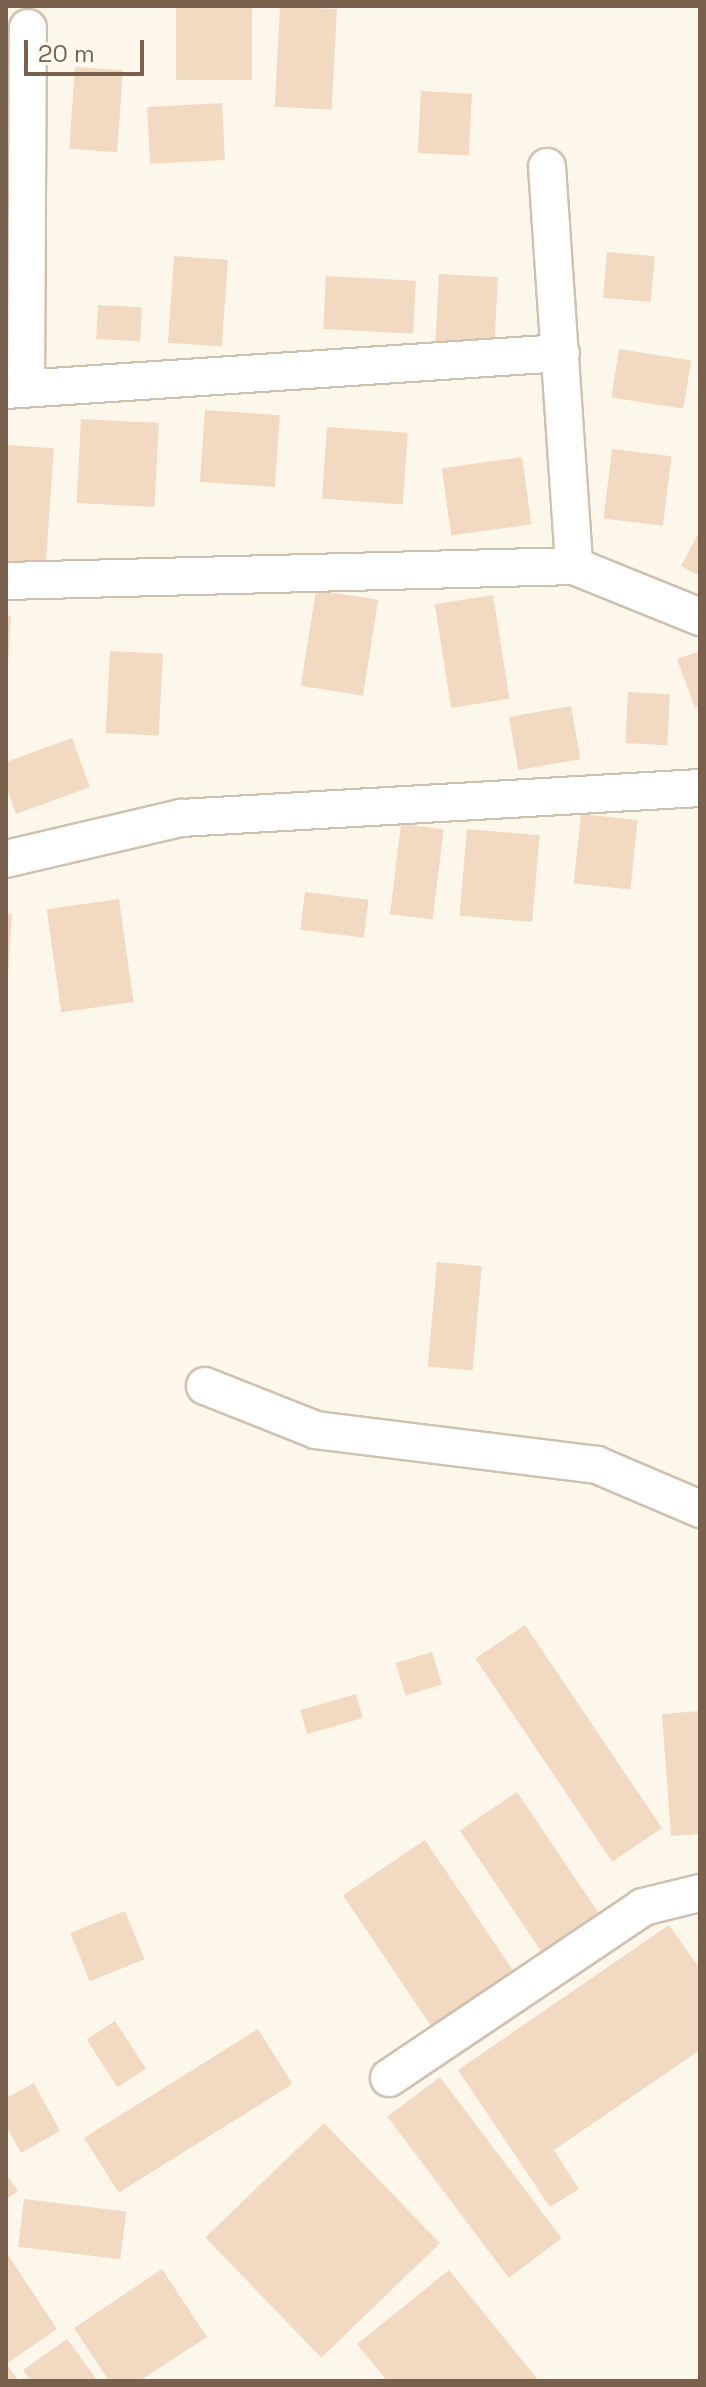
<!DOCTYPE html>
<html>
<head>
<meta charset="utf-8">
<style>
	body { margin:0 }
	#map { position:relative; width:706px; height:2387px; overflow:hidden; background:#fdf7eb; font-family:"Space Grotesk",sans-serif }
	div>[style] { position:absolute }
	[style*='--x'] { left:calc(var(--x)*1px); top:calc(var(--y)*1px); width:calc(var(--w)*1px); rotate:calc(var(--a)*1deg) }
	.building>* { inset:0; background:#f2d9c2; transform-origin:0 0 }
	.roads { filter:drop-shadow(2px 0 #d0c0af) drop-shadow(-2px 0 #d0c0af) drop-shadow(0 2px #d0c0af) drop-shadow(0 -2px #d0c0af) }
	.minor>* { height:36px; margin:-18px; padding:0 18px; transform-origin:18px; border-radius:18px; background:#fff }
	span { translate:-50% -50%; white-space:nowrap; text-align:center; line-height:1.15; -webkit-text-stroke:6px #fffbf1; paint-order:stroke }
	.frame { position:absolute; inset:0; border:8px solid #79604d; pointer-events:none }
	.scale { position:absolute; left:24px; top:40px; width:120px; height:36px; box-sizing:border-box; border:4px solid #79604d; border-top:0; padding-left:10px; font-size:24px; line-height:28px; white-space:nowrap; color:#79604d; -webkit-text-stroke:6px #fffbf1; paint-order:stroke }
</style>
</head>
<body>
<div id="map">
	<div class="building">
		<i style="left:176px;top:6px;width:76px;height:74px"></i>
		<i style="left:280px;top:6px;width:57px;height:101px;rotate:3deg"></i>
		<i style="left:75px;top:67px;width:48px;height:82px;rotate:4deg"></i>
		<i style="left:421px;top:91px;width:51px;height:62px;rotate:3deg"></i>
		<i style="left:222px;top:103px;width:57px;height:75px;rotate:87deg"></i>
		<i style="left:607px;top:252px;width:48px;height:46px;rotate:5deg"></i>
		<i style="left:174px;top:256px;width:54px;height:87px;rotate:4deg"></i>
		<i style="left:439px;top:274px;width:59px;height:69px;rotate:3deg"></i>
		<i style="left:326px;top:276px;width:90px;height:53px;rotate:3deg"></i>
		<i style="left:98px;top:305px;width:44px;height:34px;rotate:3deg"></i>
		<i style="left:619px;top:349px;width:73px;height:49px;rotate:9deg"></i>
		<i style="left:205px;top:410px;width:75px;height:72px;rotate:4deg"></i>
		<i style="left:81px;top:419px;width:78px;height:84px;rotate:3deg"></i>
		<i style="left:327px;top:427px;width:81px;height:72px;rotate:4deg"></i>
		<i style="left:6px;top:445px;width:48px;height:123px;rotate:4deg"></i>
		<i style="left:612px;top:449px;width:60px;height:70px;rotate:7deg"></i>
		<i style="left:522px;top:457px;width:68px;height:81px;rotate:82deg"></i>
		<i style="clip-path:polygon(700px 530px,700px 576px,681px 566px)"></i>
		<i style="left:316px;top:590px;width:63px;height:97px;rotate:9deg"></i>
		<i style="left:493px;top:595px;width:105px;height:59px;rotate:81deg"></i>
		<i style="clip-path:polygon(6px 616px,11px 616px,8px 665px,6px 665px)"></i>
		<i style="left:110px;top:651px;width:53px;height:82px;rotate:3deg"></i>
		<i style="clip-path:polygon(700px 651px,700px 706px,695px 708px,677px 659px)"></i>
		<i style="left:628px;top:692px;width:42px;height:51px;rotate:3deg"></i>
		<i style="left:571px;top:706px;width:54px;height:63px;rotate:80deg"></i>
		<i style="clip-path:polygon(72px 738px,90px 787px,16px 814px,6px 786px,6px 762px)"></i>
		<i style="left:581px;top:814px;width:57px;height:70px;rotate:6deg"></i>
		<i style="left:401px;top:824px;width:43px;height:91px;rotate:7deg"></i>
		<i style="left:467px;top:829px;width:73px;height:87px;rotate:5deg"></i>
		<i style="left:305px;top:892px;width:64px;height:38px;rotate:7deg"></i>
		<i style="left:119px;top:899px;width:104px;height:73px;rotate:82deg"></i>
		<i style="clip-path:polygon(6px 914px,12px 914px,8px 974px,6px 974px)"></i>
		<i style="left:437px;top:1262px;width:45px;height:105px;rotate:5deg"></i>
		<i style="left:525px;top:1625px;width:245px;height:60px;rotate:56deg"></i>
		<i style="left:432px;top:1652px;width:34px;height:38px;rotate:73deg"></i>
		<i style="left:356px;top:1694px;width:25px;height:58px;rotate:74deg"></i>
		<i style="clip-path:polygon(700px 1711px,700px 1834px,671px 1836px,662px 1714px)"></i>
		<i style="left:517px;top:1792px;width:149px;height:69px;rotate:56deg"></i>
		<i style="left:425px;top:1840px;width:161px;height:99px;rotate:56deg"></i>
		<i style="left:125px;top:1911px;width:52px;height:59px;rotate:68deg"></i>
		<i style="clip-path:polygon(669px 1925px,700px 1969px,700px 2050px,554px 2150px,579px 2189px,550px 2207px,458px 2070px)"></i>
		<i style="left:115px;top:2021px;width:57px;height:34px;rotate:57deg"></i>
		<i style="left:258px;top:2029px;width:65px;height:205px;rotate:58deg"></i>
		<i style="left:440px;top:2077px;width:202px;height:66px;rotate:53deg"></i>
		<i style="clip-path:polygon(34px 2083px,60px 2131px,21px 2153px,6px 2126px,6px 2098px)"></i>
		<i style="left:324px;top:2123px;width:167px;height:165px;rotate:46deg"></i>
		<i style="clip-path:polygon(6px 2174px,18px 2191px,6px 2199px)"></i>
		<i style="left:24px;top:2199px;width:103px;height:48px;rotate:7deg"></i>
		<i style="clip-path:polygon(6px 2252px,57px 2329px,9px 2362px,6px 2357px)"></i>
		<i style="clip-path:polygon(162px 2269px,207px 2337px,139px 2381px,109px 2381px,74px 2328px)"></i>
		<i style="clip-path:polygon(449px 2270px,539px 2381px,387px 2381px,357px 2344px)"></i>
		<i style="clip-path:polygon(67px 2339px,98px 2381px,31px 2381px,23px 2370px)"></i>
		<i style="clip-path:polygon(6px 2363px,19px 2381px,6px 2381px)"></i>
	</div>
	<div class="roads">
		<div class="minor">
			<i style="--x:547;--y:167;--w:400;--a:86.1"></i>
			<i style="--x:26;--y:388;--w:360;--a:-89.7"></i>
			<i style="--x:6;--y:390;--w:556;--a:-3.81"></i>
			<i style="--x:6;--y:581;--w:568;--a:-1.51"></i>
			<i style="--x:574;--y:566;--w:136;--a:22"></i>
			<i style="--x:6;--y:859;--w:180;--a:-13.2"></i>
			<i style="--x:181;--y:818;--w:520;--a:-3.31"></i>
			<i style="--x:205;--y:1386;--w:119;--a:21.6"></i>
			<i style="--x:316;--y:1430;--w:283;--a:7.1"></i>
			<i style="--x:597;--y:1465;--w:112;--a:23.1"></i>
			<i style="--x:389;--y:2078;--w:306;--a:-33.9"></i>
			<i style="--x:643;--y:1907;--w:59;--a:-13.8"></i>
		</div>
	</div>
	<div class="frame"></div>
	<div class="scale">20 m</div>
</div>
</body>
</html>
